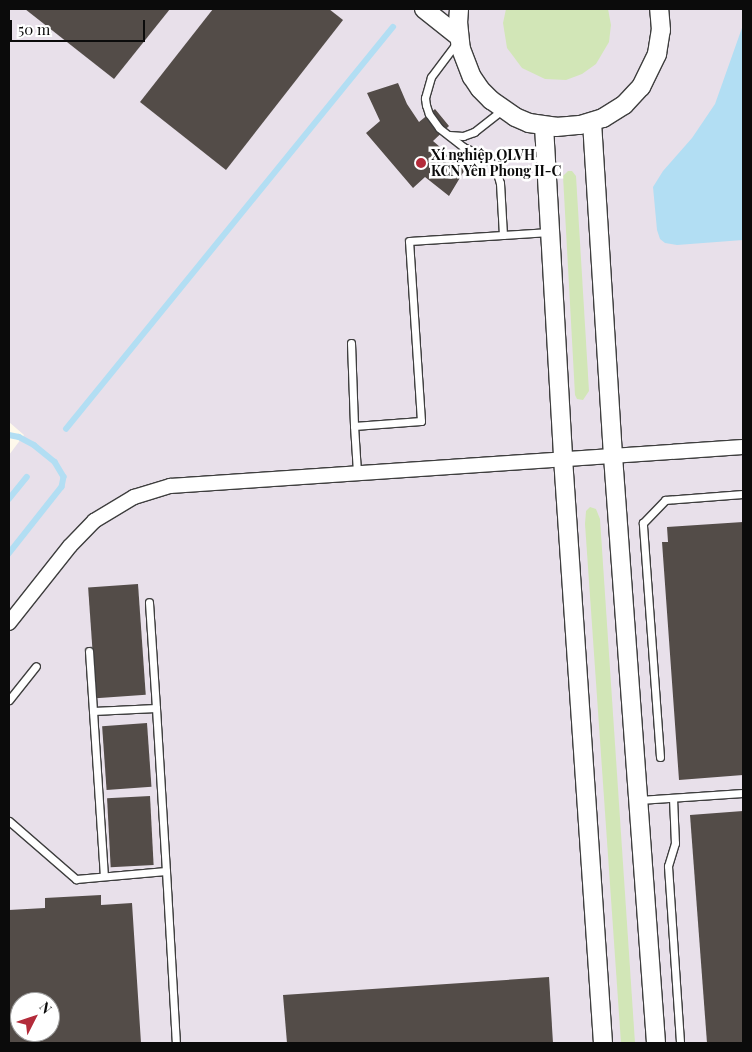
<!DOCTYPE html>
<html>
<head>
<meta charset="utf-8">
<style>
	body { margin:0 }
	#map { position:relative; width:752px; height:1052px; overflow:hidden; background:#fef9eb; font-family:"Playfair Display",serif }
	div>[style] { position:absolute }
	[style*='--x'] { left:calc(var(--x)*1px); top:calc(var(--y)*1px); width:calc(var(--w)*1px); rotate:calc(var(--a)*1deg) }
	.industrial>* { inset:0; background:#e8e0ea }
	.green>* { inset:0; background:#d2e6b7 }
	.water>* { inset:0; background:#b2def3 }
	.stream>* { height:5.5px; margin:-2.75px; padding:0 2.75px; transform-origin:2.75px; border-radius:2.75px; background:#b2def3 }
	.building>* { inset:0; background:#534c48; transform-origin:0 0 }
	.roads { filter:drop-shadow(1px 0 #3e3e3e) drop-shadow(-1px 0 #3e3e3e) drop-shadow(0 1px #3e3e3e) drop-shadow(0 -1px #3e3e3e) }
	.service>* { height:7px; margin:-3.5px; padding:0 3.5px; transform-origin:3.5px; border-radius:3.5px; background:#fff }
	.minor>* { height:14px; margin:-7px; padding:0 7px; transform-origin:7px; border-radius:7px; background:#fff }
	.tertiary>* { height:18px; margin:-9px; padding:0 9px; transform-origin:9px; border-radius:9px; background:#fff }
	.dots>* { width:14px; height:14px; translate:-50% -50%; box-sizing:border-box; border:2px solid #fff; border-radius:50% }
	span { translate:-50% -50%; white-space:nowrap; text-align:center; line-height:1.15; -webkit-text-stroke:5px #fff; paint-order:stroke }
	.poi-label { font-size:14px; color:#0b0b0b; font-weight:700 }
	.left { translate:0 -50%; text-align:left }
	.frame { position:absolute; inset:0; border:10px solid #0b0b0b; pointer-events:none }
	.north { position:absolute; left:10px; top:992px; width:50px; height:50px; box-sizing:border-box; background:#fff; border:1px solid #9d9d9d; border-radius:50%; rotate:49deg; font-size:14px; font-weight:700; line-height:20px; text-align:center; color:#0b0b0b }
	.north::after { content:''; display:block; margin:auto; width:18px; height:22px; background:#b32b3a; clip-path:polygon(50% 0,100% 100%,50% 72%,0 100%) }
	.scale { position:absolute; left:10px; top:20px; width:135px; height:22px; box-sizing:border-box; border:2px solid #0b0b0b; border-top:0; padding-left:6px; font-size:15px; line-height:18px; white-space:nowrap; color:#0b0b0b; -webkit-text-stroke:4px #fff; paint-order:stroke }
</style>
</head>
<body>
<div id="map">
	<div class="industrial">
		<i style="clip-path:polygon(evenodd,9px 9px,743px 9px,743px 1043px,9px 1043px,9px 455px,24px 435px,9px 422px,9px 9px,20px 1002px,50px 1002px,50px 1032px,20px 1032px,20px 1002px)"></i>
	</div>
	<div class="green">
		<i style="clip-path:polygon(506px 9px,608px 9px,611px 25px,609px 42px,596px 64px,582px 74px,566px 80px,545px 79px,522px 68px,507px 48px,503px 23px)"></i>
		<i style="clip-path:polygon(568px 171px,572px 171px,576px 176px,589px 391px,583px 400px,577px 399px,575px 395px,563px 176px)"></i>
		<i style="clip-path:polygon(590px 507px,596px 509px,600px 519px,635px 1043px,621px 1043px,585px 524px,586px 511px)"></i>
	</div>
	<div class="water">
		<i style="clip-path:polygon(743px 25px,743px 240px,677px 245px,665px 243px,660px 239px,657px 230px,653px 187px,663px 171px,692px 138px,715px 104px)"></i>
	</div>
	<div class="stream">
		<i style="--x:66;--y:429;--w:518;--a:-50.87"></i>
		<i style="--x:9;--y:435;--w:10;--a:11"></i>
		<i style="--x:19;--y:437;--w:17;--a:28"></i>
		<i style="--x:34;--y:445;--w:27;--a:39"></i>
		<i style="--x:55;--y:462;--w:17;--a:59"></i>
		<i style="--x:64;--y:477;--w:10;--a:101"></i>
		<i style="--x:62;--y:487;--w:85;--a:128.3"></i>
		<i style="--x:9;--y:499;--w:28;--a:-51"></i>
	</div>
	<div class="building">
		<i style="clip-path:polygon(25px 9px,170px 9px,114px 79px)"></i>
		<i style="clip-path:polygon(213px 9px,329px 9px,343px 20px,226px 170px,140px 102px)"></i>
		<i style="clip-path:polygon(398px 83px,407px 104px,419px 122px,435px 109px,449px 126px,433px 141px,455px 160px,467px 166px,449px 196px,425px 177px,413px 188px,366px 133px,380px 121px,367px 93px)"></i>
		<i style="clip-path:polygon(743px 522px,743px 775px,679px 780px,662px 542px,668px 542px,667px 527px)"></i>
		<i style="left:138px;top:584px;width:111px;height:50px;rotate:86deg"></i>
		<i style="left:147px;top:723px;width:64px;height:45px;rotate:86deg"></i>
		<i style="left:150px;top:796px;width:69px;height:43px;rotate:87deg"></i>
		<i style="clip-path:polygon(743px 811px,743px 1043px,707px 1043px,690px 815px)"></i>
		<i style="clip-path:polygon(evenodd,101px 895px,101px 905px,132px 903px,141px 1043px,9px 1043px,9px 910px,45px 908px,45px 898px,101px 895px,20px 1002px,50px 1002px,50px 1032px,20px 1032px,20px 1002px)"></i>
		<i style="clip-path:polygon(549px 977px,553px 1043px,287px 1043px,283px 995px)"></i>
	</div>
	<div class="roads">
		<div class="service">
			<i style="--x:458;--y:41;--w:45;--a:126.9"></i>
			<i style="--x:431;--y:77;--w:22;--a:106"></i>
			<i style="--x:425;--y:98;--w:7;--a:82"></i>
			<i style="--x:426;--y:105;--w:9;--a:72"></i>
			<i style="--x:429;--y:114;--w:17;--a:54"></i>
			<i style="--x:439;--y:128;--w:31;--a:38"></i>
			<i style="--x:463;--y:147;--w:21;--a:23"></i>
			<i style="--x:482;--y:155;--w:17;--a:40"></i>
			<i style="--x:495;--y:166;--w:18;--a:74"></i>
			<i style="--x:500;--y:183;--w:52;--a:86.7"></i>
			<i style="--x:449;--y:135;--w:14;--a:4"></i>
			<i style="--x:463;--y:136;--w:12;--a:-20"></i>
			<i style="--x:474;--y:132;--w:36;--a:-38"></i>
			<i style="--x:351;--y:343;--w:83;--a:87.9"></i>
			<i style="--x:357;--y:472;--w:46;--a:-93.7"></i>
			<i style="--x:354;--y:426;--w:67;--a:-4.3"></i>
			<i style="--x:421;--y:421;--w:180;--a:-93.8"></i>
			<i style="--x:409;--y:241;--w:141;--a:-3.7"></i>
			<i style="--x:89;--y:651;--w:225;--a:86.2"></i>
			<i style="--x:9;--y:700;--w:43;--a:-51.5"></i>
			<i style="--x:156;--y:708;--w:163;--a:86.5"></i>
			<i style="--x:93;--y:711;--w:63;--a:-2.7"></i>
			<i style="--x:156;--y:708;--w:106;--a:-93.8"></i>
			<i style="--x:660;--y:757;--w:235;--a:-94.2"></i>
			<i style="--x:643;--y:523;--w:32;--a:-46"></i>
			<i style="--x:665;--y:500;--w:78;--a:-4.4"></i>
			<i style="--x:673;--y:798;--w:45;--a:87.5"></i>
			<i style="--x:675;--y:843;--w:24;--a:107"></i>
			<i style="--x:668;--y:866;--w:177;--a:86.1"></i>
			<i style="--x:639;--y:800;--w:104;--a:-3.9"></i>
			<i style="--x:9;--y:821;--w:89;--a:40.9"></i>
			<i style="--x:76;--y:879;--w:90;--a:-5.1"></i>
			<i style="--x:166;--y:871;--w:172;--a:86.7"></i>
		</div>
		<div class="minor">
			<i style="--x:9;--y:623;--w:98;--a:-51.6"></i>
			<i style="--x:70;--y:546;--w:35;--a:-46"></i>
			<i style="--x:94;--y:521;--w:47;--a:-31"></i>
			<i style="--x:134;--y:497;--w:38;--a:-17"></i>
			<i style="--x:170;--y:486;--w:574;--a:-3.89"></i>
		</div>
		<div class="tertiary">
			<i style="--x:424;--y:9;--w:43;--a:38.5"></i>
			<i style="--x:459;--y:9;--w:13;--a:94"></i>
			<i style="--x:458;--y:22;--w:27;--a:84"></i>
			<i style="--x:461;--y:49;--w:30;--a:69"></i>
			<i style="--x:472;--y:77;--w:14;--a:56"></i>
			<i style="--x:480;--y:89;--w:16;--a:45"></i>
			<i style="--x:491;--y:100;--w:29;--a:35"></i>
			<i style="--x:515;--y:117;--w:15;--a:23"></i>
			<i style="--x:529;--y:123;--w:27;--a:8"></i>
			<i style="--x:556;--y:127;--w:24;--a:-5"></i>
			<i style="--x:580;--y:125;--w:24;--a:-17"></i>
			<i style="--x:603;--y:118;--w:25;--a:-32"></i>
			<i style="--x:624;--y:105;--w:25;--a:-47"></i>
			<i style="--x:641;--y:87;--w:37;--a:-64"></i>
			<i style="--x:657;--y:54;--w:24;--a:-81"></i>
			<i style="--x:661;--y:30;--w:21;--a:-95"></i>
			<i style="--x:592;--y:122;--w:335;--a:86.4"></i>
			<i style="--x:613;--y:456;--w:589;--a:85.81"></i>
			<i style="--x:544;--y:126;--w:333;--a:86.7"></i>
			<i style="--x:563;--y:458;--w:586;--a:86.09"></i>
		</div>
	</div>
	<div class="dots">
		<i style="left:421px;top:163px;background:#b32b3a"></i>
	</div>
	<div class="poi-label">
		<span class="left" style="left:431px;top:163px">Xí nghiệp QLVH<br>KCN Yên Phong II-C</span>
	</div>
	<div class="frame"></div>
	<div class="north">N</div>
	<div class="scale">50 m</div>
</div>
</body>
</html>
